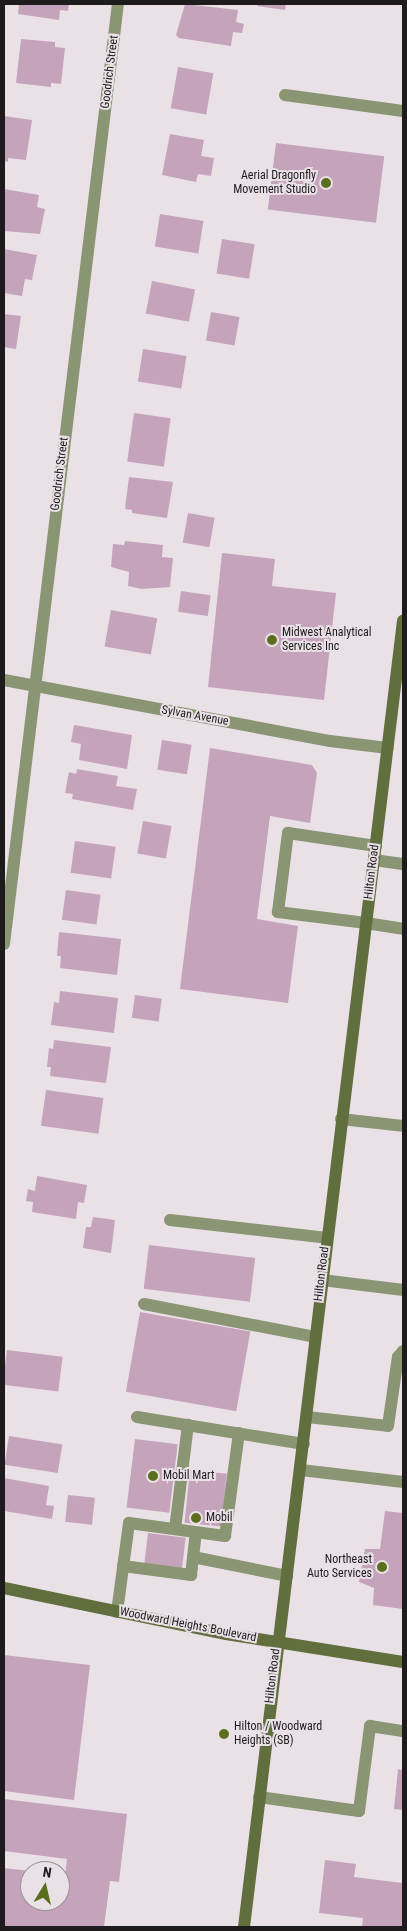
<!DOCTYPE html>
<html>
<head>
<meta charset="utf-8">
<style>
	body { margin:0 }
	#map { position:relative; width:407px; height:1931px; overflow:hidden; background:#eae1e7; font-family:"Roboto Condensed",sans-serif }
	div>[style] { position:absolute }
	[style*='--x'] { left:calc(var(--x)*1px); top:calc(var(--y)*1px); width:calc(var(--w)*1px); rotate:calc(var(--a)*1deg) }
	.building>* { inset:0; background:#c5a4bb; transform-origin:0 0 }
	.lane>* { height:12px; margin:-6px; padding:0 6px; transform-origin:6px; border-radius:6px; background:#8a9574 }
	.street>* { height:12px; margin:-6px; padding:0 6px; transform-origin:6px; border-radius:6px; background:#8a9574 }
	.secondary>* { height:12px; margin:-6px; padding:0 6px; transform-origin:6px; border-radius:6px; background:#606f3d }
	.dots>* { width:14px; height:14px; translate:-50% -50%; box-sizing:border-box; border:2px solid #eae1e7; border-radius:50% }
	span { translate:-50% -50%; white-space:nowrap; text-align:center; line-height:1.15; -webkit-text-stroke:4px #eae1e7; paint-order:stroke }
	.street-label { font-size:12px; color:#1e1b1d }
	.poi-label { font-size:12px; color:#1e1b1d }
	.right { translate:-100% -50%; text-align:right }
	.left { translate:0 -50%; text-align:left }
	.frame { position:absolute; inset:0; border:5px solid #1e1b1d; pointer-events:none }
	.north { position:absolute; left:20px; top:1861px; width:50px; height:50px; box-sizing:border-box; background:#eae1e7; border:1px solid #989296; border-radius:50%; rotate:9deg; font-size:14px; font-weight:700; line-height:20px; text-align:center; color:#1e1b1d }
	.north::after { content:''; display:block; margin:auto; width:18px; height:22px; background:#5a6e1d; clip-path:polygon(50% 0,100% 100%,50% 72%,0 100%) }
</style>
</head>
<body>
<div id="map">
	<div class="building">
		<i style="clip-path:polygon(19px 4px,69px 4px,68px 11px,60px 10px,59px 20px,18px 14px)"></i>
		<i style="clip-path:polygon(185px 4px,238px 10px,236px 22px,244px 24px,242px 33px,233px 32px,231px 46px,179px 38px,176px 35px)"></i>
		<i style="clip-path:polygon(257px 4px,286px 4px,285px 10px,257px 6px)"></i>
		<i style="clip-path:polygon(21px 39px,55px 42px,55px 47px,65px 48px,61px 84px,51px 83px,51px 87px,16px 83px)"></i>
		<i style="left:178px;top:67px;width:36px;height:42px;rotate:10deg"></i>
		<i style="clip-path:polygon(4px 116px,32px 120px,26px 160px,8px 158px,8px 162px,4px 161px)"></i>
		<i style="clip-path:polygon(170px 134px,204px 140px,201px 156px,214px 158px,211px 176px,198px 174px,196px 182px,162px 175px)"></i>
		<i style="left:276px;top:143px;width:109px;height:67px;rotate:7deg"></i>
		<i style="clip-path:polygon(4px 189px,39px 195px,37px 207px,45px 209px,40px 234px,4px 231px)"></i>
		<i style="left:160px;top:214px;width:44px;height:33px;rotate:9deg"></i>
		<i style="left:222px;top:239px;width:33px;height:35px;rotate:9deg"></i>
		<i style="clip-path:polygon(4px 249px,37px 255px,32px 280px,25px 279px,22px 296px,4px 293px)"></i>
		<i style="left:152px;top:281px;width:44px;height:33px;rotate:11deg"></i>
		<i style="left:211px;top:312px;width:29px;height:29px;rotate:10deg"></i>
		<i style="clip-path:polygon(4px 314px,21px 316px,16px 349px,4px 347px)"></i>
		<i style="left:143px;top:349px;width:44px;height:33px;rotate:9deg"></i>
		<i style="left:134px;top:413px;width:37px;height:49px;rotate:8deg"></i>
		<i style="clip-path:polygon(129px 477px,173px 482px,167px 518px,132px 513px,132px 510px,125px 509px)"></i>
		<i style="left:188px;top:513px;width:27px;height:30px;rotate:10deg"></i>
		<i style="clip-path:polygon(125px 541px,163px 545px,162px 557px,173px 558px,170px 587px,142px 589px,128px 586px,129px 572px,111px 567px,113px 544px,124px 545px)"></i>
		<i style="clip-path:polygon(222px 553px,275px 559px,272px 586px,336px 593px,324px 700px,208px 687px)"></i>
		<i style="left:181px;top:591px;width:30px;height:21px;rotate:8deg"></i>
		<i style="left:111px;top:610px;width:47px;height:37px;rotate:10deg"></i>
		<i style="clip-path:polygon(74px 725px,132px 735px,127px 769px,79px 760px,81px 744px,71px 742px)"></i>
		<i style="left:162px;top:740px;width:30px;height:30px;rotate:9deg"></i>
		<i style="clip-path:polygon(210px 748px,312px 765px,317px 773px,310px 823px,270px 816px,257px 919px,298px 926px,288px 1003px,180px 989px)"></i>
		<i style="clip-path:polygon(77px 769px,118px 776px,116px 786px,137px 789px,133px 810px,72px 799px,73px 794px,65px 793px,69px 772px,76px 774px)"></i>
		<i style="left:143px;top:821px;width:29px;height:33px;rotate:10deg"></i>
		<i style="left:75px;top:841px;width:41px;height:32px;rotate:8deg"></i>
		<i style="left:66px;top:890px;width:35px;height:30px;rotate:8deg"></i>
		<i style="clip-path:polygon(59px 932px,121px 939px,117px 975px,60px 968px,61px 956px,57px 956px)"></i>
		<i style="clip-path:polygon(60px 991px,118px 998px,114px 1033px,51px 1025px,54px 1002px,59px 1003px)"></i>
		<i style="left:135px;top:995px;width:27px;height:23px;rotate:8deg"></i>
		<i style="clip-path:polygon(54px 1040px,111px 1047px,106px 1083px,50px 1076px,51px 1067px,47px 1067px,49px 1048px,53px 1049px)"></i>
		<i style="left:46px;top:1090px;width:58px;height:36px;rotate:8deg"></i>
		<i style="clip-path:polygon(37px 1176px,87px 1185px,84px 1203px,78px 1202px,76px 1219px,32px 1212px,33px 1202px,26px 1201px,28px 1189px,35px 1191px)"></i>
		<i style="clip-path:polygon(93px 1217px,115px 1220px,111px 1253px,83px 1248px,86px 1227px,91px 1227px)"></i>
		<i style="left:149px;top:1245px;width:107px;height:44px;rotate:7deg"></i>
		<i style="left:140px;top:1312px;width:112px;height:81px;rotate:10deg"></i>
		<i style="left:7px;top:1350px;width:56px;height:35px;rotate:7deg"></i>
		<i style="left:9px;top:1436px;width:54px;height:29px;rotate:9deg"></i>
		<i style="left:135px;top:1439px;width:43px;height:69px;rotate:7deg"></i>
		<i style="left:190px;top:1470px;width:37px;height:53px;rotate:6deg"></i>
		<i style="clip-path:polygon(4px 1478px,49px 1486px,46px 1505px,54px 1506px,52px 1519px,4px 1511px)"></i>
		<i style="left:68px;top:1495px;width:27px;height:27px;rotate:6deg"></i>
		<i style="clip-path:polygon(385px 1511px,403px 1513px,403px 1609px,373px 1605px,374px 1588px,359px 1582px,365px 1549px,380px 1549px)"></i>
		<i style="left:148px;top:1533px;width:38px;height:32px;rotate:7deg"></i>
		<i style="clip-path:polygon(4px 1655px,90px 1665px,74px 1800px,4px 1791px)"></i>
		<i style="clip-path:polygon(398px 1769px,403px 1770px,403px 1810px,394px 1809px)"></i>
		<i style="clip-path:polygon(4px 1799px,127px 1814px,119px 1882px,110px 1881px,104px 1927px,4px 1927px,4px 1868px,30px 1871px,30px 1901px,60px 1901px,60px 1875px,65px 1875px,67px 1859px,4px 1851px)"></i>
		<i style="clip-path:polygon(325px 1860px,356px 1864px,354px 1877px,403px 1883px,403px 1927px,362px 1927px,363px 1918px,319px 1913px)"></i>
	</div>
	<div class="lane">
		<i style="--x:285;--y:95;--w:119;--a:7.7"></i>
		<i style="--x:374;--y:860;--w:29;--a:8"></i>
		<i style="--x:366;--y:923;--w:89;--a:-172.9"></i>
		<i style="--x:278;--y:912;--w:80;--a:-82.8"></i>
		<i style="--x:288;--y:833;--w:89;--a:8.4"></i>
		<i style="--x:341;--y:1119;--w:62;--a:6.4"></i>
		<i style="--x:170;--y:1220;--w:158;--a:6.5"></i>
		<i style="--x:144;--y:1304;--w:174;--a:10.9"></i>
		<i style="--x:137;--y:1417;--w:169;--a:9.2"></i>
		<i style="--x:307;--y:1417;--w:81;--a:6.3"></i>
		<i style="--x:388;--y:1426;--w:70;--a:-81.8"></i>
		<i style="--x:398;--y:1357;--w:8;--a:-50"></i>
		<i style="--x:301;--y:1470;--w:103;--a:6.7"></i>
		<i style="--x:175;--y:1529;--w:105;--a:-82.9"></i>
		<i style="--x:193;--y:1557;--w:96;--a:11.4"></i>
		<i style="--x:123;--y:1566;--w:69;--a:7.5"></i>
		<i style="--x:191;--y:1575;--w:43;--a:-83.4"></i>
		<i style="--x:117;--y:1612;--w:90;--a:-82.3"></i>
		<i style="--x:129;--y:1523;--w:97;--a:7.7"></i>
		<i style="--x:225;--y:1536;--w:104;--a:-82.3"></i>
		<i style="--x:259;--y:1797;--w:101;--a:8"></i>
		<i style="--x:359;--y:1811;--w:86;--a:-82.6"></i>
		<i style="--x:370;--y:1726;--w:33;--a:9"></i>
	</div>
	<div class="street">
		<i style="--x:4;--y:680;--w:332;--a:10.6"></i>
		<i style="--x:330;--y:741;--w:58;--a:6.9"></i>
		<i style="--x:366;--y:923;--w:37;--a:9"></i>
		<i style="--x:4;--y:944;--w:947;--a:-83.09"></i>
		<i style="--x:322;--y:1280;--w:82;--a:7"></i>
	</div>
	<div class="secondary">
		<i style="--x:4;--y:1588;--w:227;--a:11.7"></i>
		<i style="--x:226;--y:1634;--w:179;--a:9"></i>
		<i style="--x:244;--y:1927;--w:1316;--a:-83.06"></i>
	</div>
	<div class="dots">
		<i style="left:326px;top:183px;background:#5a6e1d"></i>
		<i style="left:272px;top:640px;background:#5a6e1d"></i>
		<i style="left:153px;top:1476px;background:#5a6e1d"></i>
		<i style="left:196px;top:1518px;background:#5a6e1d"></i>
		<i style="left:382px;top:1567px;background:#5a6e1d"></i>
		<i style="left:224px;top:1734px;background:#5a6e1d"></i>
	</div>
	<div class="street-label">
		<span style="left:110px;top:72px;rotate:-83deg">Goodrich Street</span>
		<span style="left:60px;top:474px;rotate:-83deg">Goodrich Street</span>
		<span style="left:195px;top:716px;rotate:10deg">Sylvan Avenue</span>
		<span style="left:372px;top:872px;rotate:-83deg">Hilton Road</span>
		<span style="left:322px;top:1274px;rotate:-83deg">Hilton Road</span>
		<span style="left:188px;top:1625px;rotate:11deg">Woodward Heights Boulevard</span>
		<span style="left:273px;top:1676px;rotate:-83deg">Hilton Road</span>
	</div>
	<div class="poi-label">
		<span class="right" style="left:316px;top:183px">Aerial Dragonfly<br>Movement Studio</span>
		<span class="left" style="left:282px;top:640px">Midwest Analytical<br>Services Inc</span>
		<span class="left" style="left:163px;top:1476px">Mobil Mart</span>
		<span class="left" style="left:206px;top:1518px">Mobil</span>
		<span class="right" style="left:372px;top:1567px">Northeast<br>Auto Services</span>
		<span class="left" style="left:234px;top:1734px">Hilton / Woodward<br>Heights (SB)</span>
	</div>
	<div class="frame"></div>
	<div class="north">N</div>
</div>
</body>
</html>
